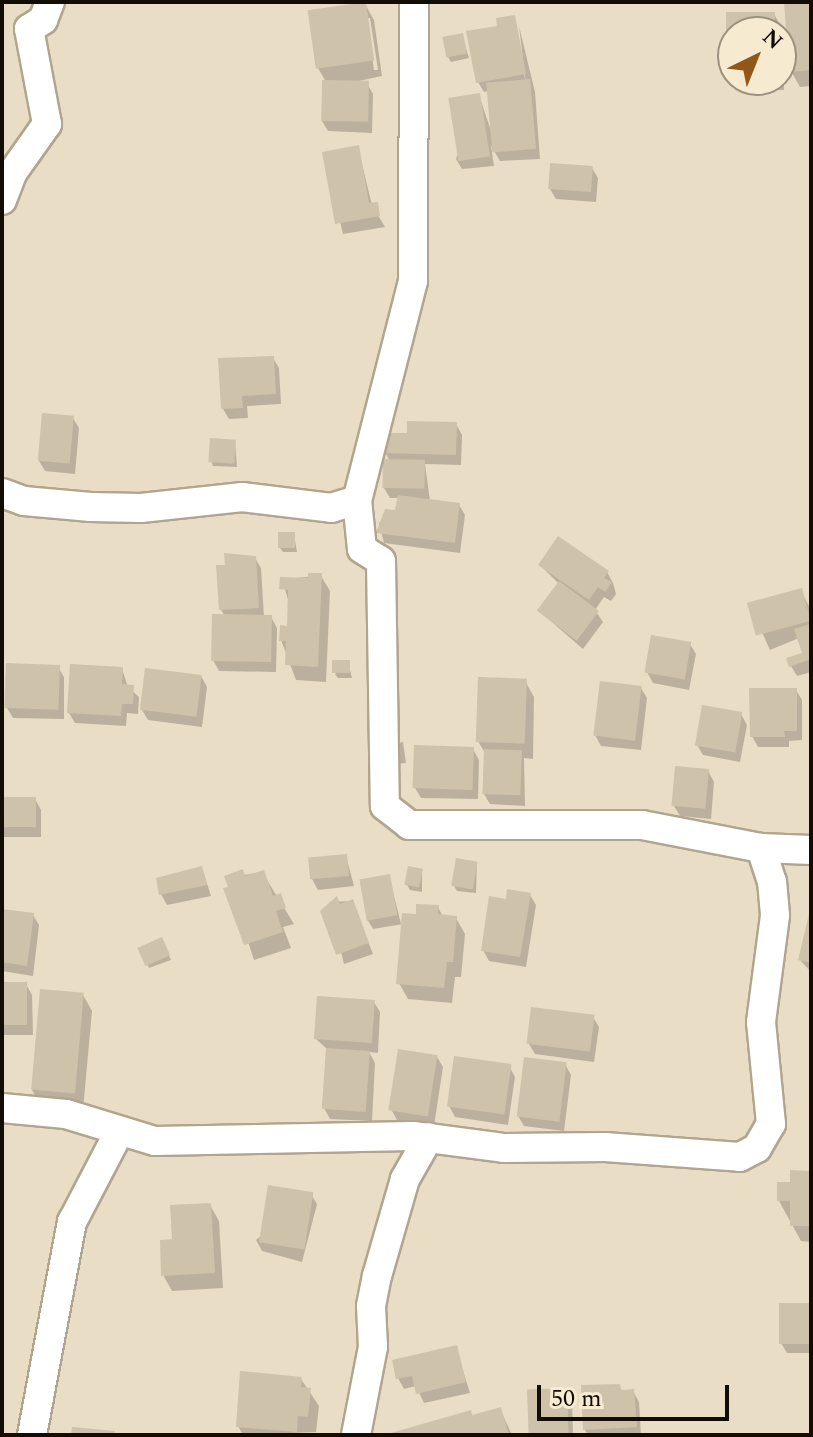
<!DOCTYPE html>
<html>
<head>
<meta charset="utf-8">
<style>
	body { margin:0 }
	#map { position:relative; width:813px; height:1437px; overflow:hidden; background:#e9ddc5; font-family:Spectral,serif }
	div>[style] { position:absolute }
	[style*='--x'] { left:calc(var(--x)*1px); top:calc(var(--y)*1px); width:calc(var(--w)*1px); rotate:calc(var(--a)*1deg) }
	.shadow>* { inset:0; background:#0003; transform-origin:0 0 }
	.building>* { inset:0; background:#cec2aa; transform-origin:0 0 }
	.roads { filter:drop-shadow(2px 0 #b0a58e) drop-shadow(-2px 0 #b0a58e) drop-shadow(0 2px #b0a58e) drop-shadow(0 -2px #b0a58e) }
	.minor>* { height:28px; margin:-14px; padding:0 14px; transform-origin:14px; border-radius:14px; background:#fff }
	span { translate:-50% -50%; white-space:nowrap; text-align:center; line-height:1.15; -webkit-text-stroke:6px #f6ead1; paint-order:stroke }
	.frame { position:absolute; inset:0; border:4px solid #110d05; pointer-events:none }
	.north { position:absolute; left:717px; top:16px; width:80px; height:80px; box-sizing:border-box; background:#f6ead1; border:2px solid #9a927f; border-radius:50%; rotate:43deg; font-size:22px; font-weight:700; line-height:32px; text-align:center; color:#110d05 }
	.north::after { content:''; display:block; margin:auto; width:28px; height:36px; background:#925617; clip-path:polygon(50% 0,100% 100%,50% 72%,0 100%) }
	.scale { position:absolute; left:537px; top:1385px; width:192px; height:36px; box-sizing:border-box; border:4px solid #110d05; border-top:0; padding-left:10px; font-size:24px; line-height:28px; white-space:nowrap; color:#110d05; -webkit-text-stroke:6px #f6ead1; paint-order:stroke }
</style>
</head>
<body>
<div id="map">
	<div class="shadow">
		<i style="clip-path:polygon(786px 2px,811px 2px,811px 86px,800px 87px,791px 71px)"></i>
		<i style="clip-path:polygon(evenodd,365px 4px,374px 20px,382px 76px,349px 83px,367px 83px,373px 94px,372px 133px,328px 131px,322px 121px,326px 82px,318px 68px,365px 4px,366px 18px,370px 18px,378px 70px,374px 70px,366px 18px)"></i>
		<i style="clip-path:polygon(evenodd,728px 14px,774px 14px,783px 30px,784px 90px,737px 90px,728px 74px,728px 14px,733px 32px,781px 32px,781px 80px,733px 80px,733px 32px)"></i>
		<i style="clip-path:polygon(514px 17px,526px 84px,519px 26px,535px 92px,540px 159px,500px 161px,491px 146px,494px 166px,462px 169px,456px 159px,479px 95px,493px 137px,489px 91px,484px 92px,478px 82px,499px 28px)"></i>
		<i style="clip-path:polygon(462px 35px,469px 58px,451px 62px,448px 57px)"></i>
		<i style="clip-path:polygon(358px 148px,372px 205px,385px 227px,343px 234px,324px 154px)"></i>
		<i style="clip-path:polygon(592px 168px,598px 178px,596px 202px,556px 199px,550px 189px)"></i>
		<i style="clip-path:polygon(273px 358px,279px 368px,281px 404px,247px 406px,248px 418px,229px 419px,223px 409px)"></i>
		<i style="clip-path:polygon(73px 418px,79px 428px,75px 474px,45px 471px,39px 461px)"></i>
		<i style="clip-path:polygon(456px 424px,462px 435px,461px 465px,425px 464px,430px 501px,459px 505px,465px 515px,460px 553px,384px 543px,379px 523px,397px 512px,399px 498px,390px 498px,384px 488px,390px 461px,385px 452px,408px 435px)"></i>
		<i style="clip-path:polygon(235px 442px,237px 467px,213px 466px,211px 461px)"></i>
		<i style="clip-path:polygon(294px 534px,297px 552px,283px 552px,280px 548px)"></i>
		<i style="clip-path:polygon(255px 558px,261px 568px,264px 617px,271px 617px,277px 628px,276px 672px,219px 671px,213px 660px,225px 616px,221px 610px,227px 566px)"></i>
		<i style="clip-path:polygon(541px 566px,607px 572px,613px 583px,616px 594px,611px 601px,604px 597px,595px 610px,603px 622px,583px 649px,539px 611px,559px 584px)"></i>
		<i style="clip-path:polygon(321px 576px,330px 591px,326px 682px,296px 680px,281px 640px,288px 628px,289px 603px,282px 579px)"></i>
		<i style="clip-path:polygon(801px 591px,811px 610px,811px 672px,797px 676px,791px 666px,804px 654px,799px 638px,770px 650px,752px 610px)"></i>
		<i style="clip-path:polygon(690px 644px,696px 654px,689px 690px,653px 683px,647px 672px)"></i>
		<i style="clip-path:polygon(348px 662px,352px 678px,338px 678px,335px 674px)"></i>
		<i style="clip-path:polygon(58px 667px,64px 677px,64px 719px,13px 718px,7px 708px)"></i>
		<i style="clip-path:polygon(122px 669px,128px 687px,139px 697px,138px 714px,127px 713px,126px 726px,75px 723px,69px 713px)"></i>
		<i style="clip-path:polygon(201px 676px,207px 687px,202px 727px,148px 720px,142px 710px)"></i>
		<i style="clip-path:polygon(525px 681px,534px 697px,533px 759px,524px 758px,525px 806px,490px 804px,484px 794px,486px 755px,478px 741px)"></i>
		<i style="clip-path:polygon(641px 688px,647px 698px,641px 750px,601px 746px,595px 735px)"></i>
		<i style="clip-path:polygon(796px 690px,802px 700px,802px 740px,789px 741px,789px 747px,758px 747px,752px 736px)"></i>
		<i style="clip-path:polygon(741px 714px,747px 725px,740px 762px,703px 755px,697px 745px)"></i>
		<i style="left:403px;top:742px;width:21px;height:12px;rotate:82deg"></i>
		<i style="clip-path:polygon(473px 749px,479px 760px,478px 799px,421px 798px,415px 788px)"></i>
		<i style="clip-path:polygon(708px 771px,714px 782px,711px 819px,680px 816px,674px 806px)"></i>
		<i style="clip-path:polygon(35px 799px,41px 810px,41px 837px,2px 837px,2px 800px)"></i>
		<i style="clip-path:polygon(346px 856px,354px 886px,318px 890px,312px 879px)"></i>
		<i style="clip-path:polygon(477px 863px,476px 893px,457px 891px,454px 886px)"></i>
		<i style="clip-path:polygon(202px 868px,211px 896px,167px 905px,161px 894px)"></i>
		<i style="clip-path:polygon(422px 870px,422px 892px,410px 890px,407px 885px)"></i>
		<i style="clip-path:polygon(262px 872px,294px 924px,283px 927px,291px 948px,254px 960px,227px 878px)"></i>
		<i style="clip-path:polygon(389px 876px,401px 924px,438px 907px,443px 917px,456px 918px,465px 934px,461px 977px,455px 977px,452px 1003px,408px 999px,399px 983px,403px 924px,373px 929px,367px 919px)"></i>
		<i style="clip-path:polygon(530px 895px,536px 905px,526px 967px,489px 961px,483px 950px,507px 901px)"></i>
		<i style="clip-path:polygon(352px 901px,373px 954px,344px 964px,329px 902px)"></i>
		<i style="clip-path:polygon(2px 911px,33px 915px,39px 925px,33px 976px,2px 971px)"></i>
		<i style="clip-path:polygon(811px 914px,811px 972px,800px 960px)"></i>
		<i style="clip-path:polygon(164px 944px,171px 960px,149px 968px,140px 947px)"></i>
		<i style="clip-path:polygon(2px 984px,26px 984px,32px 995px,33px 1035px,2px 1035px)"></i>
		<i style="clip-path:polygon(83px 995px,92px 1011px,83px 1110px,41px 1106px,32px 1090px)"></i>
		<i style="clip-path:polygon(374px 1002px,380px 1012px,378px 1053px,369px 1052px,375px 1063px,372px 1121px,330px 1119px,324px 1108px,328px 1050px,316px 1039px)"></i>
		<i style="clip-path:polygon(593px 1017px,599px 1027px,594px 1062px,535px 1054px,529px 1044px)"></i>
		<i style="clip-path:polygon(2px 1041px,3px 1092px,2px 1092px)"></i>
		<i style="clip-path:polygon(437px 1057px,443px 1067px,434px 1126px,397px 1120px,391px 1109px)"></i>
		<i style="clip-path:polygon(565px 1064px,571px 1075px,564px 1131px,524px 1126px,518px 1116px)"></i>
		<i style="clip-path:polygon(509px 1066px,515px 1077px,508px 1125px,455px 1117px,449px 1106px)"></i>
		<i style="clip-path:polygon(811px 1173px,811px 1242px,801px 1241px,779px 1201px,792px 1184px)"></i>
		<i style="clip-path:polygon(311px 1194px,317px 1204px,302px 1262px,262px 1251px,256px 1240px)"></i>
		<i style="clip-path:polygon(210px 1205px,219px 1221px,223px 1288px,172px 1291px,163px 1275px,174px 1241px)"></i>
		<i style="clip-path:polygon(811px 1305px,811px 1353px,787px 1353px,781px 1343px)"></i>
		<i style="clip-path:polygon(456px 1348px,470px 1393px,424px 1403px,416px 1386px,404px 1389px,398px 1378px)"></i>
		<i style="clip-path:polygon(301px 1379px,319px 1406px,316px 1432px,243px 1435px,238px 1426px)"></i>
		<i style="clip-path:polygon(619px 1386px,623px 1392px,633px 1391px,639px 1402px,641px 1435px,588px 1435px,585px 1430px)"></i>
		<i style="clip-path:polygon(566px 1390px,572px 1400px,573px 1435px,531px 1435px)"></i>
		<i style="clip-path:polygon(500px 1409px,512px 1435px,388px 1435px,473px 1417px)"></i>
	</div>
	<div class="building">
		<i style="left:366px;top:2px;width:59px;height:59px;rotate:82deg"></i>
		<i style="clip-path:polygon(784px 2px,811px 2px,811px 70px,789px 72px)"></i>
		<i style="clip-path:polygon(726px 12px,775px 12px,775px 32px,733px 32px,733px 75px,726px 75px)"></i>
		<i style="clip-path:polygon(515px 15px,526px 74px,476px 83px,466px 31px,497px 26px,496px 18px)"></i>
		<i style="left:463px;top:33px;width:21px;height:21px;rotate:79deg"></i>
		<i style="left:530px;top:79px;width:70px;height:44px;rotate:85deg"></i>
		<i style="left:322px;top:80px;width:47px;height:41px;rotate:1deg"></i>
		<i style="left:480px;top:93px;width:64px;height:32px;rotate:81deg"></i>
		<i style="clip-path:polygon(359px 145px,369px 203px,378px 202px,380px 216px,335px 224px,322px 152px)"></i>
		<i style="left:550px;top:163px;width:43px;height:26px;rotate:4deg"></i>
		<i style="clip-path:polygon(274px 356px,276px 394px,242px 396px,243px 408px,221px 409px,218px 358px)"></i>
		<i style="left:42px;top:413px;width:32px;height:48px;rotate:5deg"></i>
		<i style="clip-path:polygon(407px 421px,457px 422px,456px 455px,383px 453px,383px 433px,407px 433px)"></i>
		<i style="left:210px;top:438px;width:26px;height:24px;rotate:4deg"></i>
		<i style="left:383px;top:459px;width:42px;height:29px;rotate:1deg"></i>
		<i style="clip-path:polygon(398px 495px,460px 503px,455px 543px,376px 533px,385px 509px,395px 510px)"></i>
		<i style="left:278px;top:532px;width:17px;height:16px"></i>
		<i style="clip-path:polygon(558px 536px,609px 571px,604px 578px,612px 582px,605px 592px,598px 587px,589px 600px,538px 565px)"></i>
		<i style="clip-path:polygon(224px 553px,256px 556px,259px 608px,219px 610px,216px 565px,225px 565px)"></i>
		<i style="clip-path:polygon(308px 573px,322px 573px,318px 667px,285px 665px,286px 641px,279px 641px,280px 625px,287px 626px,288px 590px,279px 589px,280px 577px,308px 578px)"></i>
		<i style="left:559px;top:581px;width:50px;height:37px;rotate:37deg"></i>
		<i style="left:802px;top:588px;width:34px;height:57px;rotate:75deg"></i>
		<i style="left:212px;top:614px;width:60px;height:47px;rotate:1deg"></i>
		<i style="clip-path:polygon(810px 624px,811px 659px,789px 667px,786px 658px,802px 653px,794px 629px)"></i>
		<i style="left:651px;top:635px;width:41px;height:38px;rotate:10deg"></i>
		<i style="left:350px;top:660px;width:13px;height:18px;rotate:90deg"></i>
		<i style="left:6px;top:663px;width:54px;height:45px;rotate:2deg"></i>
		<i style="clip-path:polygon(70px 664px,123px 667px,122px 684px,134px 685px,133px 704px,122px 704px,121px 716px,67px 713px)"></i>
		<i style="left:145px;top:668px;width:57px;height:42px;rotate:7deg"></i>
		<i style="left:478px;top:677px;width:49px;height:65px;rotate:2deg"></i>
		<i style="left:600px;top:681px;width:42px;height:55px;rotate:7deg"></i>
		<i style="clip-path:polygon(749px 688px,797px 688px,797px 731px,784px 731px,785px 737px,750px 737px)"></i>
		<i style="left:702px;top:705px;width:41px;height:41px;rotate:10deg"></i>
		<i style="left:414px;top:745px;width:60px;height:43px;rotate:2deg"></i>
		<i style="left:484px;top:749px;width:38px;height:45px;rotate:2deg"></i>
		<i style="left:675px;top:766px;width:34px;height:40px;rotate:5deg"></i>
		<i style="left:36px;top:797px;width:30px;height:34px;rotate:90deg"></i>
		<i style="left:347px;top:854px;width:22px;height:39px;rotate:85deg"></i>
		<i style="left:456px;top:858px;width:22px;height:28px;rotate:10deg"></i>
		<i style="clip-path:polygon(202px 866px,207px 885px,159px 895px,156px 878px)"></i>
		<i style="left:408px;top:866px;width:15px;height:19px;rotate:11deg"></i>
		<i style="clip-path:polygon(243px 869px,245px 876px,264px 870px,273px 896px,281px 893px,286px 908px,276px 911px,283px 932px,244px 945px,223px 888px,228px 887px,224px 876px)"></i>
		<i style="left:390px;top:874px;width:42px;height:31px;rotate:80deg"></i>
		<i style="clip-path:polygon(507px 889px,531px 893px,520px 957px,481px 951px,489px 896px,506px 899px)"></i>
		<i style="clip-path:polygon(337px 896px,340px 904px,353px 899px,369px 943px,336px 955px,320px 911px)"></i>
		<i style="clip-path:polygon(416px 904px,439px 905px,438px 914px,457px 916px,453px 962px,447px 962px,444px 988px,396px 984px,402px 913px,416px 914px)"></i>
		<i style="clip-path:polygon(2px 909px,34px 913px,27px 966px,2px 962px)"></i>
		<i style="clip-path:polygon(810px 910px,811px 911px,811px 963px,798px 960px)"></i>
		<i style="left:162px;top:937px;width:20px;height:27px;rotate:66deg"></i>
		<i style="left:2px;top:982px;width:25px;height:43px"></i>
		<i style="left:40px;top:989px;width:44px;height:101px;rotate:5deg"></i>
		<i style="left:317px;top:996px;width:58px;height:43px;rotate:4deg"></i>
		<i style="left:531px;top:1007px;width:64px;height:37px;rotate:7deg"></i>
		<i style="left:326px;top:1048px;width:44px;height:61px;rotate:4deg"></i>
		<i style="left:398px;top:1049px;width:40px;height:62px;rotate:9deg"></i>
		<i style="left:454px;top:1056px;width:58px;height:51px;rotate:8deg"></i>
		<i style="left:524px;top:1057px;width:43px;height:60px;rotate:7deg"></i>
		<i style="clip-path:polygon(790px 1170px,811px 1171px,811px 1226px,790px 1226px,790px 1201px,777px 1201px,777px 1182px,790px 1182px)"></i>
		<i style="left:268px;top:1185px;width:46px;height:58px;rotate:9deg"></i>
		<i style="clip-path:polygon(211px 1203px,215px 1273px,161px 1276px,160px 1240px,172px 1239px,170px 1205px)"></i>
		<i style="left:779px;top:1303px;width:32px;height:41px"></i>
		<i style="clip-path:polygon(457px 1345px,466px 1382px,416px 1394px,412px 1376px,396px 1379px,392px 1360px)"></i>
		<i style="clip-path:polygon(240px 1371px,302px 1377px,301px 1387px,311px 1388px,308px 1417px,298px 1416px,297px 1432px,236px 1427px)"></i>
		<i style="clip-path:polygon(620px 1384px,621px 1390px,634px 1389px,637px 1427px,583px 1430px,581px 1385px)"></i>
		<i style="left:567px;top:1388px;width:47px;height:40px;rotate:88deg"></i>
		<i style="clip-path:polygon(501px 1407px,509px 1435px,384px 1435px,471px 1410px,472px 1415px)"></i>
		<i style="clip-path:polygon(72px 1427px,115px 1431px,114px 1435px,71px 1435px)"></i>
	</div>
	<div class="roads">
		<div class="minor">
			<i style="--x:414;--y:2;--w:279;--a:90.2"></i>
			<i style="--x:413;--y:281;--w:226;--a:104.3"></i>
			<i style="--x:357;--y:500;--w:49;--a:84.2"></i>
			<i style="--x:362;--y:549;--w:22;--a:32"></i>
			<i style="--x:381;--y:561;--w:245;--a:89.1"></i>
			<i style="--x:385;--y:806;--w:31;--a:38"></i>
			<i style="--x:409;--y:825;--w:233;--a:0"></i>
			<i style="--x:642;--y:825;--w:121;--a:10.9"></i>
			<i style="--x:761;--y:848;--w:50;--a:2.3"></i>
			<i style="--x:2;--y:200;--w:30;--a:-69"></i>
			<i style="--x:13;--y:172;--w:59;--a:-54.7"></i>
			<i style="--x:47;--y:124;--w:97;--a:-100.7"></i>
			<i style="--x:29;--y:29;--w:17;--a:-33"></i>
			<i style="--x:43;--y:20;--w:19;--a:-69"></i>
			<i style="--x:2;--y:493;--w:23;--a:20"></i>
			<i style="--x:24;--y:501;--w:67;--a:5.1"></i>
			<i style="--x:91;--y:507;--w:50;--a:1.1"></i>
			<i style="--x:141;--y:508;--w:102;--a:-6.2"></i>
			<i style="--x:242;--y:497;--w:90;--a:7"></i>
			<i style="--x:331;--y:508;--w:27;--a:-17"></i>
			<i style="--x:2;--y:1108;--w:64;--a:5.4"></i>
			<i style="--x:66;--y:1114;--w:93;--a:16.9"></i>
			<i style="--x:155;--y:1141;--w:258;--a:-1.1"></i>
			<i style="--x:413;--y:1136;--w:92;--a:7.5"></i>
			<i style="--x:504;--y:1148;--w:101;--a:-0.6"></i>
			<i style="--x:605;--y:1147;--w:135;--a:4.2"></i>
			<i style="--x:740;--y:1157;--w:19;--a:-28"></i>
			<i style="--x:757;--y:1148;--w:28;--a:-60"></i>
			<i style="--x:771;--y:1124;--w:102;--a:-95.6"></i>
			<i style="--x:761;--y:1022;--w:108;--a:-82.5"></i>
			<i style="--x:775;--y:915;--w:33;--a:-95"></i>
			<i style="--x:772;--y:882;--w:36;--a:-108"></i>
			<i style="--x:32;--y:1435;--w:217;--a:-79.4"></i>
			<i style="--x:72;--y:1222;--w:99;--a:-62.4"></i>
			<i style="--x:356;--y:1435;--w:90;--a:-79.1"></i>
			<i style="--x:373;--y:1347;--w:41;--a:-92.8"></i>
			<i style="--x:371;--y:1306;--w:31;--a:-79"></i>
			<i style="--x:377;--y:1276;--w:101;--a:-73.9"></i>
			<i style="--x:405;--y:1179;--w:48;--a:-60.3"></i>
		</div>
	</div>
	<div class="frame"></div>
	<div class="north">N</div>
	<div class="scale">50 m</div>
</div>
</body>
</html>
